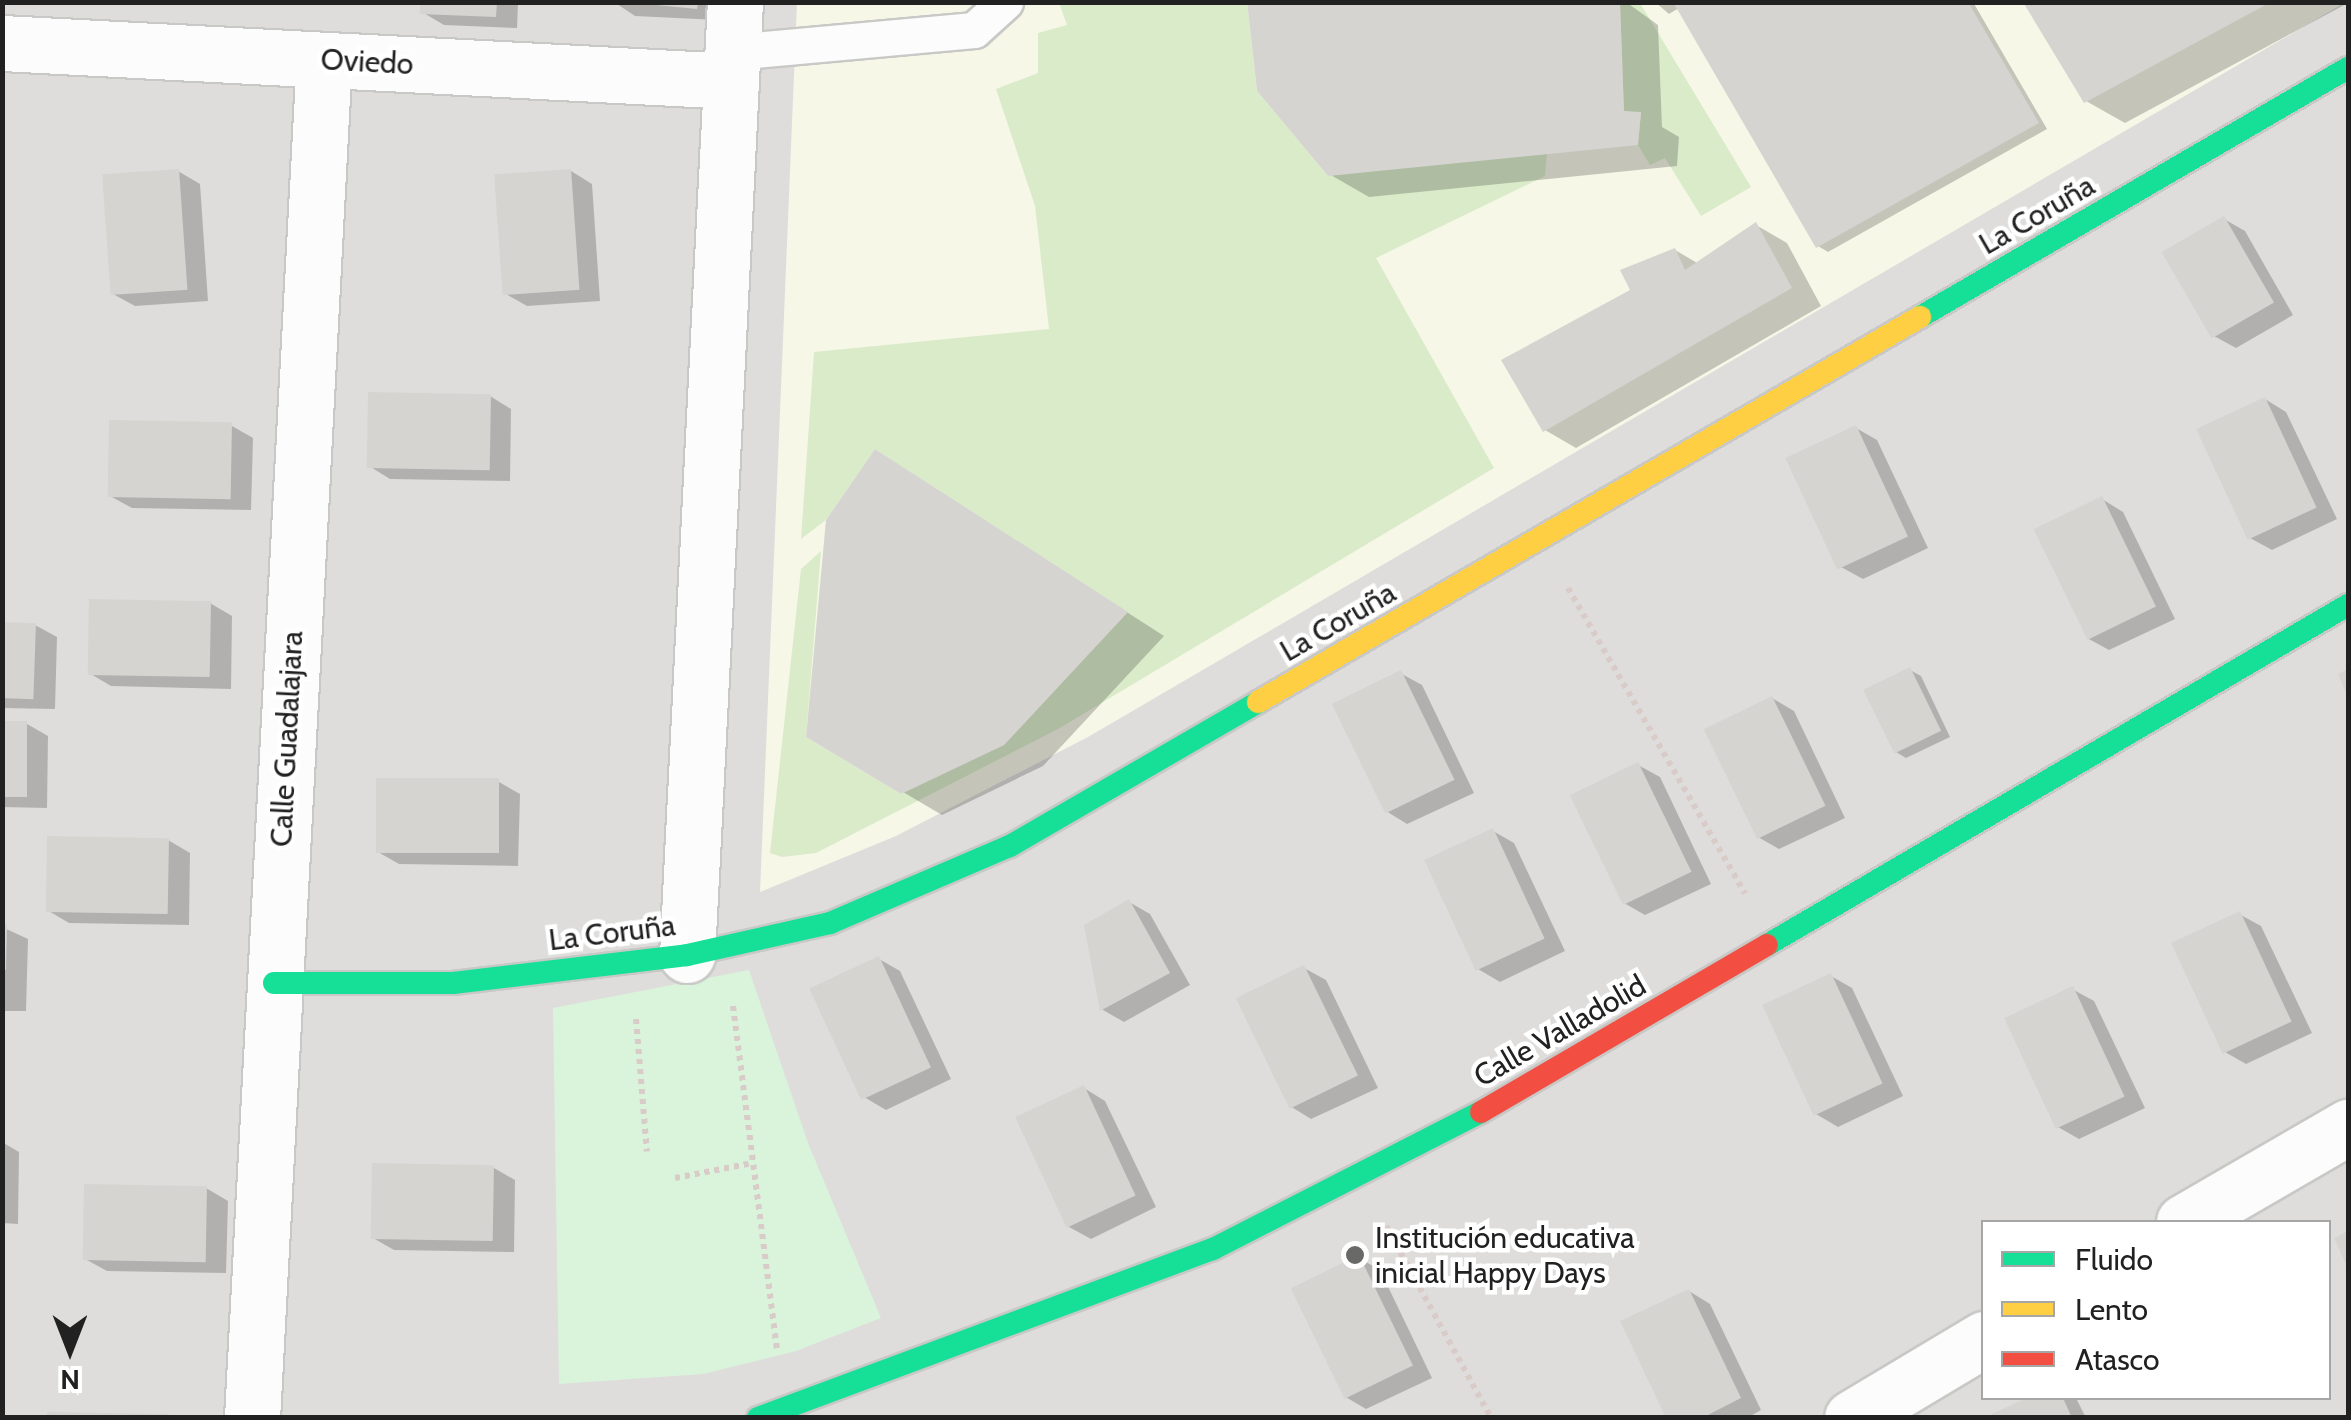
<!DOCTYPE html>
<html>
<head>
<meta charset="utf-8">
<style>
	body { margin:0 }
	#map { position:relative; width:2351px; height:1420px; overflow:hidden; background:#efeeea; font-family:Cabin,sans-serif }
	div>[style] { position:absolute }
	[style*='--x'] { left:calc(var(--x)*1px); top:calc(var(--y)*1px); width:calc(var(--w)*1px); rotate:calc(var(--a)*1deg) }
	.residential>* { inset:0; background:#dedddb }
	.education>* { inset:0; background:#f6f7e7 }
	.grass>* { inset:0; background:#daebca }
	.park>* { inset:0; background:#d9f4db }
	.shadow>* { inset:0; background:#0003 }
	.building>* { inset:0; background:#d6d4d1; transform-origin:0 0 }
	.path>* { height:6px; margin-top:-3px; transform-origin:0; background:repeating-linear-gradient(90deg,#d8cbc8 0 5px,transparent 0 10px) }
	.roads { filter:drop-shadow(2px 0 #c8c8c6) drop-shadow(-2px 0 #c8c8c6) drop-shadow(0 2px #c8c8c6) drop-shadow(0 -2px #c8c8c6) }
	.lane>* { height:35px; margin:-17.5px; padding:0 17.5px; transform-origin:17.5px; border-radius:17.5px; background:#fdfcfc }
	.street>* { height:55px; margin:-27.5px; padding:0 27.5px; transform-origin:27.5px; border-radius:27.5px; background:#fdfcfc }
	.fast>* { height:22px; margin:-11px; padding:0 11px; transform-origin:11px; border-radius:11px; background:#16e098 }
	.slow>* { height:22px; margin:-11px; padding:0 11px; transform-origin:11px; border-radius:11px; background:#ffcf43 }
	.jam>* { height:22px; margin:-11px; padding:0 11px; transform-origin:11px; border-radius:11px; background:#f24e42 }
	.dots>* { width:28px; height:28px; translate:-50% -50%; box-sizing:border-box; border:5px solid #fff; border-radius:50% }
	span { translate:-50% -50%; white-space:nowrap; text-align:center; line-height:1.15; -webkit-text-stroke:9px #fff; paint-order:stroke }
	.street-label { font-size:30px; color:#212121 }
	.poi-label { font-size:30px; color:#212121 }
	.left { translate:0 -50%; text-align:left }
	.frame { position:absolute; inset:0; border:5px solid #212121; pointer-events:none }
	.legend { position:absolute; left:1981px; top:1220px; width:350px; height:180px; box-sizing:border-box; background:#fff; border:2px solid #a6a6a6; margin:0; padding:12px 18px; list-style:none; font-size:30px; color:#212121 }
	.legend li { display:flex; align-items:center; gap:20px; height:50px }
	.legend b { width:50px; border:2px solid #a6a6a6 }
	.north { position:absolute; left:20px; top:1300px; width:100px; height:100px; -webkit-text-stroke:8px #fff; paint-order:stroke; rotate:180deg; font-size:28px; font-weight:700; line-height:40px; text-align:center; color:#212121 }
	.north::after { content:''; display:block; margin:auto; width:35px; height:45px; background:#212121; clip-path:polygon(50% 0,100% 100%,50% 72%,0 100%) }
</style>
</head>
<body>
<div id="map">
	<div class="residential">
		<i style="clip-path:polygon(evenodd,3px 3px,2348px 3px,2348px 1417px,3px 1418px,3px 3px,1984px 1222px,2328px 1222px,2328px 1398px,1984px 1398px,1984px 1222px)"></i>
	</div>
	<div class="education">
		<i style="clip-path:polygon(797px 3px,2344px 3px,1088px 737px,896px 836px,760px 892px)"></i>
	</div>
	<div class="grass">
		<i style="clip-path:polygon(1059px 3px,1247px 3px,1257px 91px,1328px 176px,1547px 152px,1545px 176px,1376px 258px,1494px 468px,1058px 729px,816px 853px,782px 857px,770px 853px,801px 569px,821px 551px,806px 737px,901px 794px,1004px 745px,1127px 612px,875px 449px,826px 520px,801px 539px,814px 352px,1049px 329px,1035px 206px,996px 89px,1038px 73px,1038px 33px,1067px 25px)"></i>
		<i style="clip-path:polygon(1620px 3px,1640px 3px,1751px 187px,1701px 216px,1665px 158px,1650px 165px,1638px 145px,1641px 113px,1624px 111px)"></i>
	</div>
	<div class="park">
		<i style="clip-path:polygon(749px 970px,808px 1143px,881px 1318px,796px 1351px,703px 1374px,559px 1384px,553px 1008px)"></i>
	</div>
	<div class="shadow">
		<i style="clip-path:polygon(423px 2px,518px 2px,517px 28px,444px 25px,422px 12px)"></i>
		<i style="clip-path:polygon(614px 2px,719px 2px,718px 20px,635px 16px)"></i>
		<i style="clip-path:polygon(1250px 2px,1626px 2px,1658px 25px,1662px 127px,1679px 137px,1677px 166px,1369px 197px,1329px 174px)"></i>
		<i style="clip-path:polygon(1655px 2px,1973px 2px,2047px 129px,1828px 252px,1818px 246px,1679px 8px,1669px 14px)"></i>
		<i style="clip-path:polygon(2026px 2px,2348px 2px,2348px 3px,2125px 123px,2086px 101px)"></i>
		<i style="clip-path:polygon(178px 171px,200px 184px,208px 301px,135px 306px,113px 294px)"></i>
		<i style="clip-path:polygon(571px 171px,592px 184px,600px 301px,527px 306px,506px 294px)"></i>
		<i style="clip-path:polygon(2224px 219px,2245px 231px,2293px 315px,2236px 348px,2214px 336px)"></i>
		<i style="clip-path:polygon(1756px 225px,1787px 243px,1821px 306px,1576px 448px,1545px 430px,1633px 291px,1675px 250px,1699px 264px)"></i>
		<i style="clip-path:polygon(490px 396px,511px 409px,510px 481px,390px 479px,369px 466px)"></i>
		<i style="clip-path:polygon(2265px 399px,2286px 412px,2337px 519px,2272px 550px,2250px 538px)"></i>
		<i style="clip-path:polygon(232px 426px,253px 438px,251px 510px,132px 508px,110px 496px)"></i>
		<i style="clip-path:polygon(1856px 428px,1877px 440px,1928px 548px,1863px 579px,1841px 567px)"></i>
		<i style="clip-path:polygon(914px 475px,1164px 636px,1043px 766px,942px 815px,903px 792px)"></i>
		<i style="clip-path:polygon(2102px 499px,2123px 512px,2175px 619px,2109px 650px,2087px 638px)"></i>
		<i style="clip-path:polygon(210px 603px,232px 616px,231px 689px,111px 686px,89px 673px)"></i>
		<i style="clip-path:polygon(2px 624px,35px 625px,57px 637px,55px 709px,2px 708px)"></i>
		<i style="clip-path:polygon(1910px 670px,1921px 676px,1950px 737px,1906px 758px,1896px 752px)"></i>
		<i style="clip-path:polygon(1400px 673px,1422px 685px,1474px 793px,1407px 824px,1386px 811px)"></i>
		<i style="clip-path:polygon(1772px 698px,1794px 711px,1845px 818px,1779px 849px,1758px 837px)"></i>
		<i style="clip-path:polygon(2px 723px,27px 724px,48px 736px,47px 808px,2px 807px)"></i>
		<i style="clip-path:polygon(1638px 765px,1660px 777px,1711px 884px,1645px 915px,1624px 903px)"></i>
		<i style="clip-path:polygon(499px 782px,520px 794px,518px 866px,399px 864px,378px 852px)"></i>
		<i style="clip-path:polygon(1493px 831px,1514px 843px,1565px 951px,1500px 982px,1478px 969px)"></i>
		<i style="clip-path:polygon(168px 840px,190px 853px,189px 925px,69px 923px,47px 910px)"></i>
		<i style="clip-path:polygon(1129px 902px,1150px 914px,1190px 985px,1124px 1022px,1103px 1010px,1087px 926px)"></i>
		<i style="clip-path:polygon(2239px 914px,2261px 926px,2312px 1033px,2246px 1064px,2225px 1052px)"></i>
		<i style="clip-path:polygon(2px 927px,28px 939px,26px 1011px,2px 1011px)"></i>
		<i style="clip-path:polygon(879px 959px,900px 971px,951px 1079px,886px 1110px,864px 1097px)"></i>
		<i style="clip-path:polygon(1304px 968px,1326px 980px,1378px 1088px,1311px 1119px,1290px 1106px)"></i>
		<i style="clip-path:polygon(1831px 976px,1852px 988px,1903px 1096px,1838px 1127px,1816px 1114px)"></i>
		<i style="clip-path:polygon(2072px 989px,2094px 1001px,2145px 1108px,2079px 1139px,2058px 1127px)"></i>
		<i style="clip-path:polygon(1084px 1088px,1105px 1101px,1156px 1207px,1091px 1239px,1069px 1227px)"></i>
		<i style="clip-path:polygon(2px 1142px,19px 1152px,18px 1224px,2px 1223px)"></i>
		<i style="clip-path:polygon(494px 1168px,515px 1180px,514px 1252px,394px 1250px,373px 1238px)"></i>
		<i style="clip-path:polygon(206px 1188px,228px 1201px,226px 1273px,107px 1271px,85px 1259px)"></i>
		<i style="clip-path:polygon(1359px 1258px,1380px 1270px,1432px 1378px,1366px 1409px,1344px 1396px)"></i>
		<i style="clip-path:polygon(1689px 1291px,1710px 1304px,1761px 1410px,1747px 1418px,1668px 1418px)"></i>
		<i style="clip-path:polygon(2032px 1398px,2076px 1398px,2086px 1418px,1990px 1417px)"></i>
	</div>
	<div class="building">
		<i style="clip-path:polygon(420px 2px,497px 2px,496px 17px,420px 14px)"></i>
		<i style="clip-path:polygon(625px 2px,698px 2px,697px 9px)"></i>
		<i style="clip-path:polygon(1247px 2px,1620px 2px,1624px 111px,1641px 112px,1638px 145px,1328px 176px,1257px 91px)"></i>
		<i style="clip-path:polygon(1673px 2px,1968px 2px,2039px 123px,1816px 248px)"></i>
		<i style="clip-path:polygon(2023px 2px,2271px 2px,2084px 103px)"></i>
		<i style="left:179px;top:169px;width:121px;height:77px;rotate:86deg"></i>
		<i style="left:571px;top:169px;width:121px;height:77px;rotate:86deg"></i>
		<i style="left:2224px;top:216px;width:100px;height:72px;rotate:60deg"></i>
		<i style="clip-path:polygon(1756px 222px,1792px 288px,1543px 432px,1501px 360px,1630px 290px,1620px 270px,1675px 248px,1685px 270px)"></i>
		<i style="left:368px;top:392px;width:123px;height:76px;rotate:1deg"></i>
		<i style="left:2265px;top:397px;width:122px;height:76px;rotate:65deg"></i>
		<i style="left:109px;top:420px;width:123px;height:77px;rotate:1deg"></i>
		<i style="left:1856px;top:425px;width:123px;height:78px;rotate:65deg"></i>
		<i style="clip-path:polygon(875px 449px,1128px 612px,1004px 745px,901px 794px,806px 737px,826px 520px)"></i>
		<i style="left:2102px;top:496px;width:123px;height:76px;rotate:64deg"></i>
		<i style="left:89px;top:599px;width:122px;height:76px;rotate:1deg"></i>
		<i style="left:2px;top:622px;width:34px;height:76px;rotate:2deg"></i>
		<i style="left:1910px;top:667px;width:71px;height:52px;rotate:64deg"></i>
		<i style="clip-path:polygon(2348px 669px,2348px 697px,2338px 674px)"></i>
		<i style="left:1401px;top:670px;width:122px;height:77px;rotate:64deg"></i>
		<i style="left:1772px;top:696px;width:122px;height:76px;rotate:64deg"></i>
		<i style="left:2px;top:721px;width:25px;height:76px"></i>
		<i style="left:1638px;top:762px;width:122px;height:76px;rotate:64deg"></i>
		<i style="left:376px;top:778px;width:123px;height:75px"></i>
		<i style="left:1493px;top:828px;width:122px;height:76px;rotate:65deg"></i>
		<i style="left:47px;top:836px;width:122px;height:76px;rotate:1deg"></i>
		<i style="clip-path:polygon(1129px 899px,1170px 973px,1100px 1011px,1084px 925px)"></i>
		<i style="left:2240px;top:911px;width:122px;height:76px;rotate:65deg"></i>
		<i style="clip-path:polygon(2px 924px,7px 925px,6px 970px,2px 970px)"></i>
		<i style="left:879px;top:956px;width:123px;height:77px;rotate:65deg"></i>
		<i style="left:1304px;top:965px;width:123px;height:76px;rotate:64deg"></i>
		<i style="left:1831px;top:973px;width:122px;height:76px;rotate:65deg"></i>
		<i style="left:2073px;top:986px;width:122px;height:76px;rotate:65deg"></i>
		<i style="left:1084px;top:1085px;width:122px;height:76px;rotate:65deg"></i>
		<i style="left:372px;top:1163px;width:122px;height:76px;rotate:1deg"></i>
		<i style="left:84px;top:1184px;width:123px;height:76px;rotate:1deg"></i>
		<i style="clip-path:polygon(2348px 1231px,2348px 1269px,2334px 1238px)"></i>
		<i style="left:1359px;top:1255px;width:123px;height:76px;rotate:64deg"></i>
		<i style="clip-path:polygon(1689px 1289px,1741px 1398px,1702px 1418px,1666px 1418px,1620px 1321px)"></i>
		<i style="clip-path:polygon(2026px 1398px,2063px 1398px,2072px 1418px,1984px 1418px)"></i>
		<i style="clip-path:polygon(47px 1412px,169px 1414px,169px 1418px,47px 1418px)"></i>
	</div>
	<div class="path">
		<i style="--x:1568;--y:588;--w:353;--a:59.9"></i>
		<i style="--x:733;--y:1006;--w:347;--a:82.7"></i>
		<i style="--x:636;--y:1019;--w:133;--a:85.3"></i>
		<i style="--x:675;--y:1178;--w:79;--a:-10.9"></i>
		<i style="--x:1386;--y:1226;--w:219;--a:61.3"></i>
	</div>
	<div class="roads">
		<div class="lane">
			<i style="--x:732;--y:52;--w:243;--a:-5.2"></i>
			<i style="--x:974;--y:30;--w:42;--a:-42.1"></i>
		</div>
		<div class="street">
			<i style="--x:2;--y:43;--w:730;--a:2.98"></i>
			<i style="--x:687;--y:955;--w:954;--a:-87.12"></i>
			<i style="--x:2184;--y:1222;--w:190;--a:-30.1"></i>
			<i style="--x:252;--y:1418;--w:1360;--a:-86.97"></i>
			<i style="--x:1852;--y:1418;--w:154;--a:-30.9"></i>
		</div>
		<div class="fast">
			<i style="--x:1920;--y:317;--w:495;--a:-30.2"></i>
			<i style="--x:1767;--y:945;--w:673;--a:-30.34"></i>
			<i style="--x:274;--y:983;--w:179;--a:0"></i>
			<i style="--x:453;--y:983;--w:236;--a:-6.8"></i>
			<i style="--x:687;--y:955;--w:147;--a:-12.6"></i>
			<i style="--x:830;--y:923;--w:196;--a:-23.2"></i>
			<i style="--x:1010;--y:846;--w:287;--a:-30.1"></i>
			<i style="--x:758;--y:1418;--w:485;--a:-20.4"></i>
			<i style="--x:1213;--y:1249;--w:301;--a:-27.1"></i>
		</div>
		<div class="slow">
			<i style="--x:1258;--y:702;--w:766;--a:-30.18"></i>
		</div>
		<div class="jam">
			<i style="--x:1481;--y:1112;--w:331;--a:-30.3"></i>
		</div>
	</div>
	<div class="dots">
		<i style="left:1355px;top:1255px;background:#696967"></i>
	</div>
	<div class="street-label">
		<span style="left:367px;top:62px;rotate:3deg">Oviedo</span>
		<span style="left:2037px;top:215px;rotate:-30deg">La Coruña</span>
		<span style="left:1338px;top:622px;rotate:-30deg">La Coruña</span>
		<span style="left:287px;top:739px;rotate:-87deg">Calle Guadalajara</span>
		<span style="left:612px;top:933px;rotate:-7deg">La Coruña</span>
		<span style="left:1560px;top:1031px;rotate:-30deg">Calle Valladolid</span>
	</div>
	<div class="poi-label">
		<span class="left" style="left:1375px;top:1255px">Institución educativa<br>inicial Happy Days</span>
	</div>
	<div class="frame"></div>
	<ul class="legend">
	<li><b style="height:12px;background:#16e098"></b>Fluido</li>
	<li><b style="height:12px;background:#ffcf43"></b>Lento</li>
	<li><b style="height:12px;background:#f24e42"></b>Atasco</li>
	</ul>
	<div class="north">N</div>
</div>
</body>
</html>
